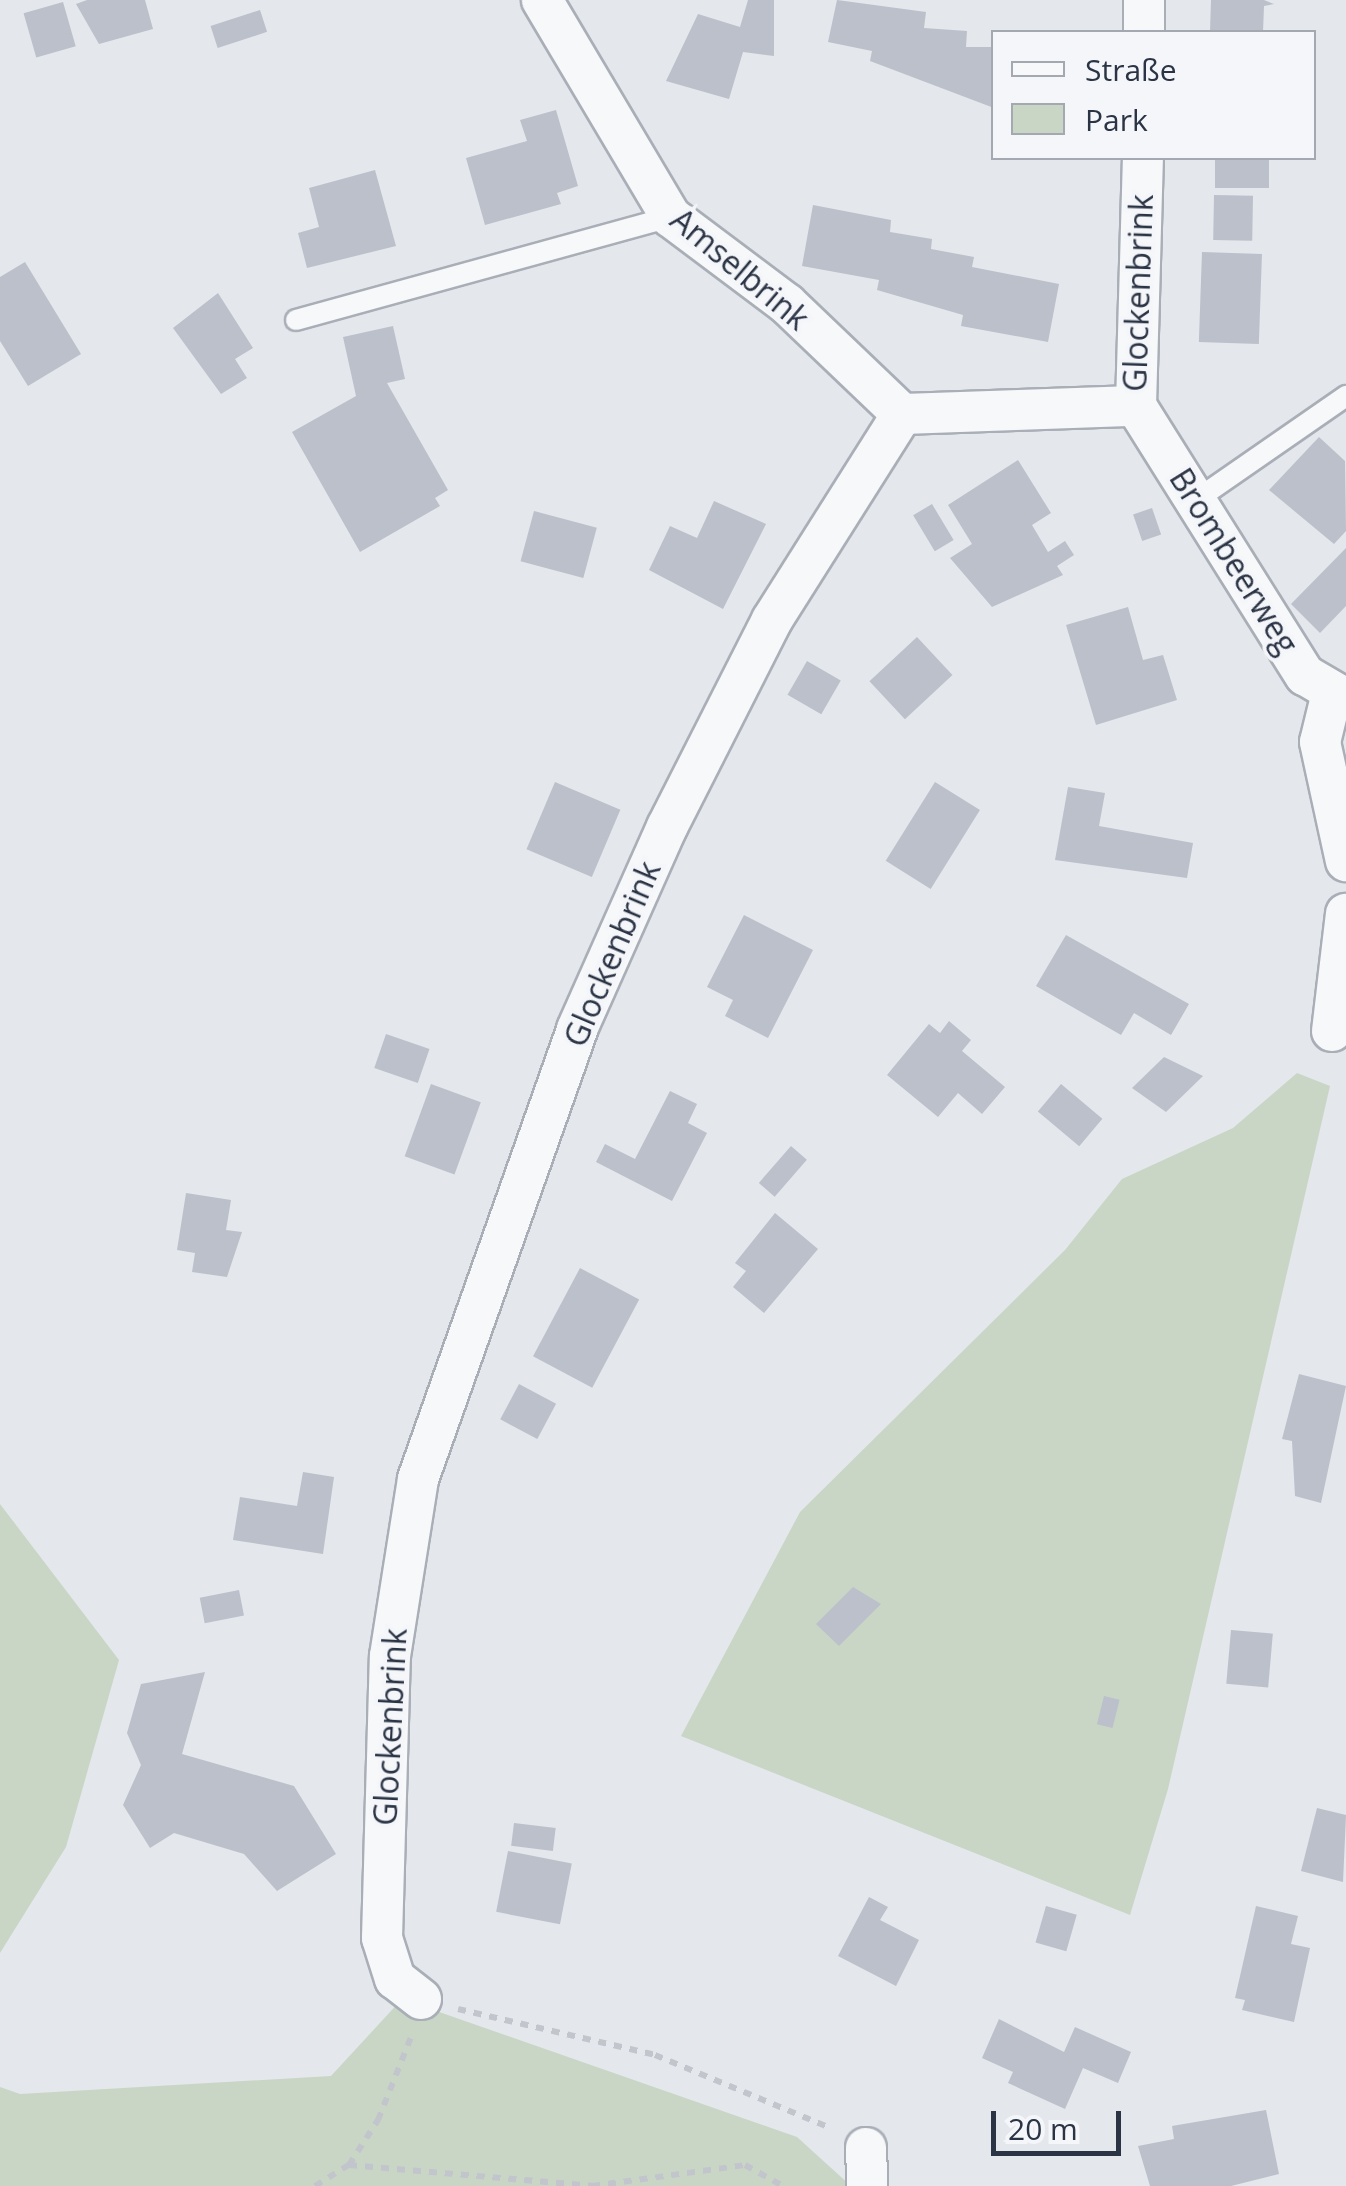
<!DOCTYPE html>
<html>
<head>
<meta charset="utf-8">
<style>
	body { margin:0 }
	#map { position:relative; width:1346px; height:2186px; overflow:hidden; background:#e4e7ec; font-family:"Open Sans",sans-serif }
	div>[style] { position:absolute }
	[style*='--x'] { left:calc(var(--x)*1px); top:calc(var(--y)*1px); width:calc(var(--w)*1px); rotate:calc(var(--a)*1deg) }
	.green>* { inset:0; background:#c9d6c5 }
	.building>* { inset:0; background:#bbc0ca; transform-origin:0 0 }
	.path>* { height:6px; margin-top:-3px; transform-origin:0; background:repeating-linear-gradient(90deg,#c2c5cb 0 8px,transparent 0 16px) }
	.roads { filter:drop-shadow(2px 0 #a9aeb7) drop-shadow(-2px 0 #a9aeb7) drop-shadow(0 2px #a9aeb7) drop-shadow(0 -2px #a9aeb7) }
	.service>* { height:20px; margin:-10px; padding:0 10px; transform-origin:10px; border-radius:10px; background:#f7f8fa }
	.minor>* { height:40px; margin:-20px; padding:0 20px; transform-origin:20px; border-radius:20px; background:#f7f8fa }
	span { translate:-50% -50%; white-space:nowrap; text-align:center; line-height:1.15; -webkit-text-stroke:8px #f4f6f9; paint-order:stroke }
	.street-label { font-size:32px; color:#2b3445 }
	.legend { position:absolute; left:991px; top:30px; width:325px; height:130px; box-sizing:border-box; background:#f4f6f9; border:2px solid #a4a8b1; margin:0; padding:12px 18px; list-style:none; font-size:30px; color:#2b3445 }
	.legend li { display:flex; align-items:center; gap:20px; height:50px }
	.legend b { width:50px; border:2px solid #a4a8b1 }
	.scale { position:absolute; left:991px; top:2111px; width:130px; height:45px; box-sizing:border-box; border:5px solid #2b3445; border-top:0; padding-left:12px; font-size:30px; line-height:35px; white-space:nowrap; color:#2b3445; -webkit-text-stroke:8px #f4f6f9; paint-order:stroke }
</style>
</head>
<body>
<div id="map">
	<div class="green">
		<i style="clip-path:polygon(1297px 1073px,1330px 1086px,1168px 1789px,1130px 1915px,681px 1736px,800px 1512px,1065px 1250px,1122px 1179px,1233px 1128px)"></i>
		<i style="clip-path:polygon(0 1504px,119px 1660px,66px 1847px,0 1953px)"></i>
		<i style="clip-path:polygon(402px 1999px,797px 2137px,851px 2186px,0 2186px,0 2087px,20px 2094px,331px 2076px)"></i>
	</div>
	<div class="building">
		<i style="clip-path:polygon(87px 0,145px 0,153px 29px,99px 44px,76px 4px)"></i>
		<i style="clip-path:polygon(748px 0,774px 0,774px 56px,743px 52px,729px 99px,666px 81px,698px 14px,740px 27px)"></i>
		<i style="clip-path:polygon(837px 0,926px 12px,924px 28px,967px 31px,966px 47px,994px 47px,994px 108px,870px 61px,872px 51px,828px 42px)"></i>
		<i style="clip-path:polygon(1211px 0,1264px 0,1274px 4px,1264px 6px,1263px 32px,1210px 32px)"></i>
		<i style="left:63px;top:2px;width:46px;height:41px;rotate:74deg"></i>
		<i style="left:260px;top:10px;width:23px;height:52px;rotate:72deg"></i>
		<i style="clip-path:polygon(556px 110px,578px 186px,557px 193px,561px 204px,485px 225px,466px 158px,527px 141px,520px 120px)"></i>
		<i style="left:1215px;top:158px;width:54px;height:30px"></i>
		<i style="clip-path:polygon(375px 170px,396px 246px,307px 268px,298px 233px,319px 227px,309px 188px)"></i>
		<i style="left:1214px;top:195px;width:39px;height:45px;rotate:1deg"></i>
		<i style="clip-path:polygon(813px 205px,891px 220px,890px 232px,932px 239px,931px 249px,974px 257px,972px 267px,1059px 284px,1048px 342px,961px 326px,963px 315px,877px 290px,879px 280px,802px 266px)"></i>
		<i style="left:1202px;top:252px;width:60px;height:90px;rotate:2deg"></i>
		<i style="clip-path:polygon(25px 262px,81px 354px,28px 386px,0 341px,0 277px)"></i>
		<i style="clip-path:polygon(218px 293px,253px 348px,235px 359px,247px 378px,221px 394px,173px 328px)"></i>
		<i style="clip-path:polygon(393px 326px,405px 379px,387px 383px,448px 490px,435px 498px,440px 506px,360px 552px,292px 432px,356px 396px,343px 337px)"></i>
		<i style="clip-path:polygon(1319px 437px,1345px 461px,1346px 531px,1334px 544px,1269px 490px)"></i>
		<i style="clip-path:polygon(1018px 460px,1051px 513px,1032px 525px,1048px 552px,1065px 541px,1074px 555px,1057px 566px,1063px 575px,992px 607px,950px 558px,972px 544px,948px 505px)"></i>
		<i style="clip-path:polygon(714px 501px,766px 524px,723px 609px,649px 570px,670px 526px,697px 538px)"></i>
		<i style="left:932px;top:504px;width:42px;height:22px;rotate:59deg"></i>
		<i style="left:1152px;top:508px;width:28px;height:20px;rotate:71deg"></i>
		<i style="left:534px;top:511px;width:65px;height:52px;rotate:15deg"></i>
		<i style="clip-path:polygon(1346px 548px,1346px 606px,1320px 633px,1291px 604px)"></i>
		<i style="clip-path:polygon(1128px 607px,1143px 660px,1163px 655px,1177px 700px,1096px 725px,1066px 625px)"></i>
		<i style="left:917px;top:637px;width:52px;height:65px;rotate:47deg"></i>
		<i style="left:807px;top:661px;width:39px;height:39px;rotate:30deg"></i>
		<i style="left:555px;top:782px;width:71px;height:73px;rotate:23deg"></i>
		<i style="left:935px;top:782px;width:53px;height:93px;rotate:32deg"></i>
		<i style="clip-path:polygon(1068px 787px,1105px 793px,1099px 826px,1193px 843px,1187px 878px,1055px 860px)"></i>
		<i style="clip-path:polygon(744px 915px,813px 950px,768px 1038px,725px 1016px,733px 1000px,707px 987px)"></i>
		<i style="clip-path:polygon(1066px 935px,1189px 1004px,1171px 1035px,1134px 1013px,1121px 1035px,1036px 986px)"></i>
		<i style="clip-path:polygon(949px 1021px,971px 1040px,962px 1051px,1005px 1087px,982px 1114px,958px 1093px,938px 1117px,887px 1075px,929px 1024px,940px 1033px)"></i>
		<i style="left:386px;top:1034px;width:46px;height:36px;rotate:19deg"></i>
		<i style="clip-path:polygon(1164px 1057px,1203px 1076px,1166px 1112px,1132px 1088px)"></i>
		<i style="left:431px;top:1084px;width:53px;height:77px;rotate:20deg"></i>
		<i style="left:1061px;top:1084px;width:54px;height:36px;rotate:40deg"></i>
		<i style="clip-path:polygon(670px 1091px,697px 1104px,688px 1123px,707px 1133px,672px 1201px,596px 1162px,605px 1144px,635px 1159px)"></i>
		<i style="left:791px;top:1146px;width:21px;height:49px;rotate:41deg"></i>
		<i style="clip-path:polygon(186px 1193px,231px 1200px,226px 1230px,242px 1232px,227px 1277px,192px 1272px,195px 1253px,177px 1250px)"></i>
		<i style="clip-path:polygon(775px 1213px,818px 1249px,764px 1313px,733px 1287px,746px 1271px,735px 1263px)"></i>
		<i style="left:580px;top:1268px;width:67px;height:100px;rotate:28deg"></i>
		<i style="clip-path:polygon(1299px 1374px,1346px 1386px,1321px 1503px,1295px 1496px,1292px 1441px,1282px 1439px)"></i>
		<i style="left:519px;top:1384px;width:42px;height:40px;rotate:28deg"></i>
		<i style="clip-path:polygon(303px 1472px,334px 1477px,323px 1554px,233px 1540px,240px 1497px,297px 1506px)"></i>
		<i style="clip-path:polygon(853px 1587px,881px 1604px,839px 1646px,816px 1624px)"></i>
		<i style="left:239px;top:1590px;width:26px;height:40px;rotate:79deg"></i>
		<i style="left:1231px;top:1630px;width:42px;height:54px;rotate:5deg"></i>
		<i style="clip-path:polygon(205px 1672px,182px 1754px,294px 1786px,336px 1854px,277px 1891px,244px 1854px,174px 1833px,150px 1848px,123px 1805px,141px 1765px,127px 1733px,141px 1684px)"></i>
		<i style="left:1104px;top:1696px;width:16px;height:29px;rotate:14deg"></i>
		<i style="clip-path:polygon(1317px 1808px,1346px 1815px,1343px 1882px,1301px 1871px)"></i>
		<i style="left:514px;top:1823px;width:42px;height:23px;rotate:7deg"></i>
		<i style="left:508px;top:1851px;width:65px;height:62px;rotate:11deg"></i>
		<i style="clip-path:polygon(869px 1897px,888px 1907px,880px 1920px,919px 1940px,896px 1986px,838px 1956px)"></i>
		<i style="left:1046px;top:1906px;width:32px;height:38px;rotate:16deg"></i>
		<i style="clip-path:polygon(1256px 1906px,1298px 1916px,1291px 1944px,1310px 1948px,1294px 2022px,1242px 2010px,1245px 2000px,1235px 1998px)"></i>
		<i style="clip-path:polygon(999px 2019px,1064px 2052px,1075px 2027px,1131px 2052px,1118px 2083px,1083px 2068px,1065px 2109px,1008px 2083px,1013px 2072px,982px 2058px)"></i>
		<i style="clip-path:polygon(1266px 2110px,1279px 2174px,1231px 2186px,1150px 2186px,1138px 2146px,1174px 2139px,1172px 2126px)"></i>
	</div>
	<div class="path">
		<i style="--x:458;--y:2009;--w:202;--a:13.1"></i>
		<i style="--x:655;--y:2055;--w:190;--a:22.6"></i>
		<i style="--x:349;--y:2165;--w:244;--a:4.9"></i>
		<i style="--x:592;--y:2186;--w:154;--a:-7.8"></i>
		<i style="--x:745;--y:2165;--w:43;--a:28.9"></i>
		<i style="--x:315;--y:2186;--w:40;--a:-32"></i>
		<i style="--x:349;--y:2165;--w:54;--a:-57.2"></i>
		<i style="--x:378;--y:2120;--w:89;--a:-68.3"></i>
	</div>
	<div class="roads">
		<div class="service">
			<i style="--x:296;--y:320;--w:389;--a:-15.4"></i>
			<i style="--x:1196;--y:500;--w:183;--a:-34.7"></i>
		</div>
		<div class="minor">
			<i style="--x:542;--y:0;--w:252;--a:59.3"></i>
			<i style="--x:671;--y:217;--w:145;--a:36.9"></i>
			<i style="--x:787;--y:304;--w:159;--a:43.7"></i>
			<i style="--x:1144;--y:32;--w:32;--a:-90"></i>
			<i style="--x:1136;--y:406;--w:318;--a:57.9"></i>
			<i style="--x:1305;--y:675;--w:48;--a:30.3"></i>
			<i style="--x:1136;--y:406;--w:248;--a:-88.4"></i>
			<i style="--x:1331;--y:697;--w:46;--a:103.7"></i>
			<i style="--x:1320;--y:742;--w:122;--a:77.7"></i>
			<i style="--x:1332;--y:1031;--w:118;--a:-83.2"></i>
			<i style="--x:421;--y:1999;--w:33;--a:-142"></i>
			<i style="--x:395;--y:1979;--w:43;--a:-107.6"></i>
			<i style="--x:382;--y:1938;--w:282;--a:-88.4"></i>
			<i style="--x:390;--y:1656;--w:179;--a:-81"></i>
			<i style="--x:418;--y:1479;--w:477;--a:-70.5"></i>
			<i style="--x:577;--y:1029;--w:221;--a:-66"></i>
			<i style="--x:667;--y:827;--w:232;--a:-63.1"></i>
			<i style="--x:772;--y:620;--w:244;--a:-57.7"></i>
			<i style="--x:902;--y:414;--w:234;--a:-2"></i>
			<i style="--x:866;--y:2148;--w:38;--a:88"></i>
		</div>
	</div>
	<div class="street-label">
		<span style="left:740px;top:269px;rotate:40deg">Amselbrink</span>
		<span style="left:1138px;top:293px;rotate:-88deg">Glockenbrink</span>
		<span style="left:1234px;top:561px;rotate:58deg">Brombeerweg</span>
		<span style="left:612px;top:954px;rotate:-67deg">Glockenbrink</span>
		<span style="left:390px;top:1727px;rotate:-87deg">Glockenbrink</span>
	</div>
	<ul class="legend">
	<li><b style="height:12px;background:#f7f8fa"></b>Straße</li>
	<li><b style="height:28px;background:#c9d6c5"></b>Park</li>
	</ul>
	<div class="scale">20 m</div>
</div>
</body>
</html>
